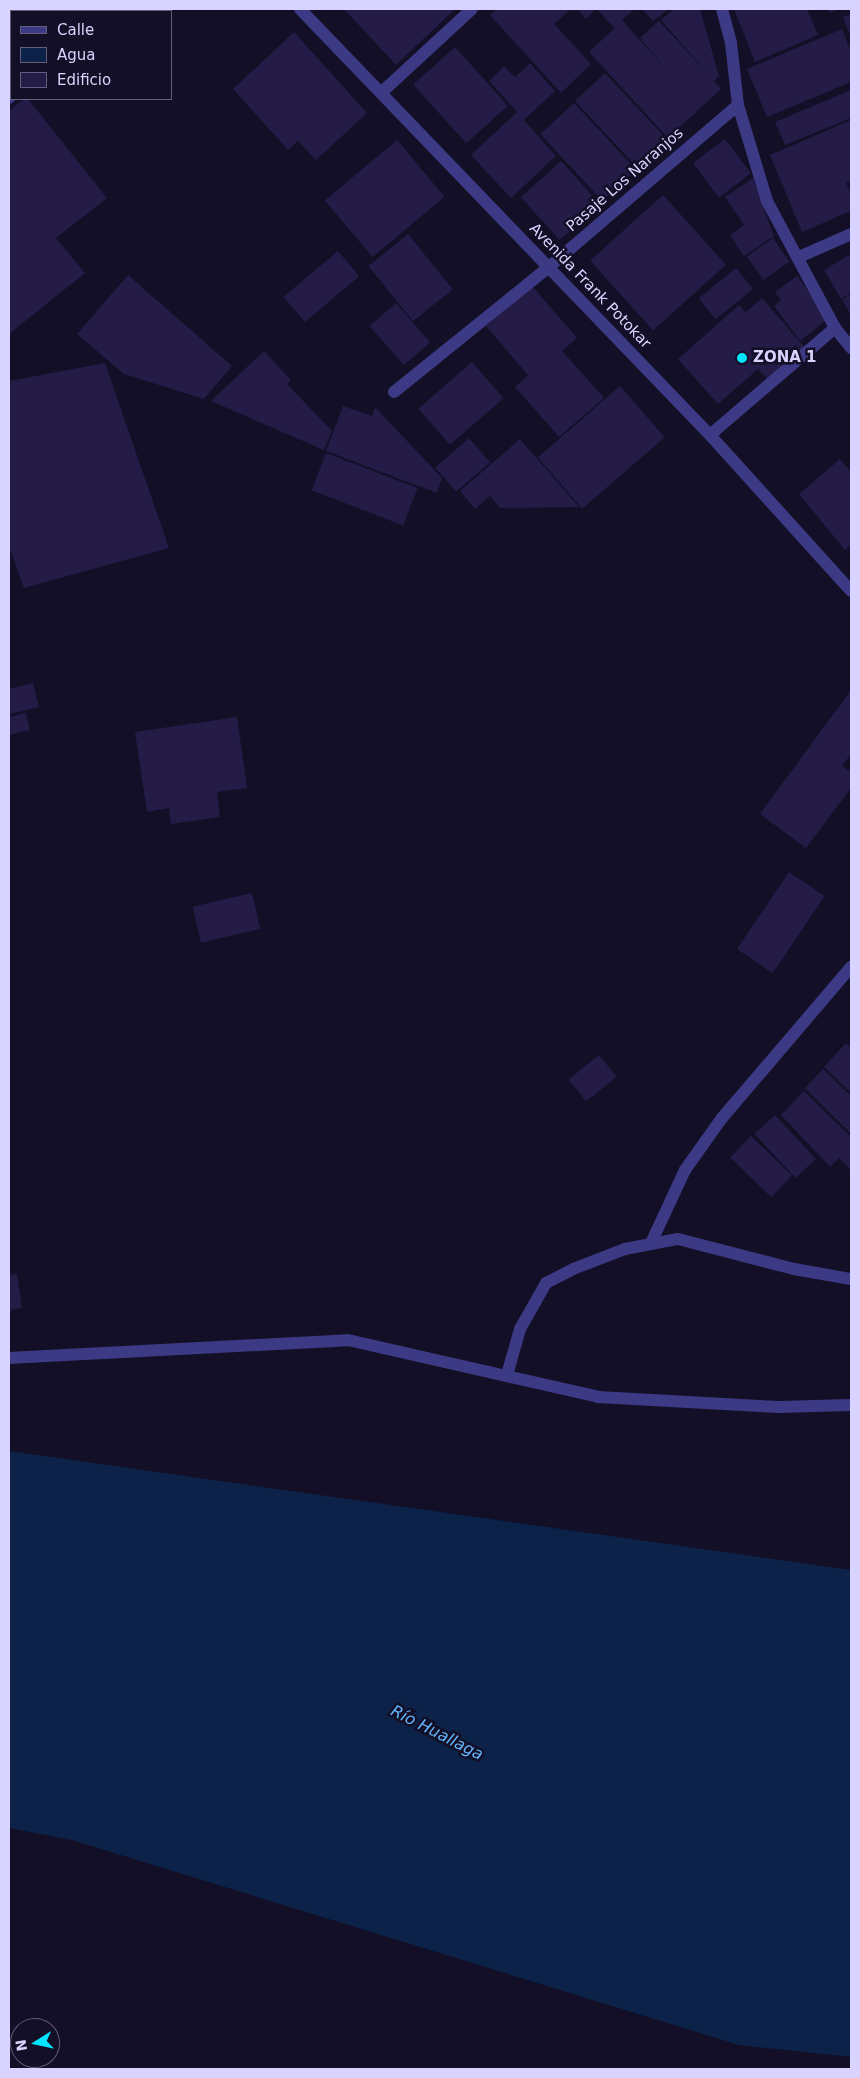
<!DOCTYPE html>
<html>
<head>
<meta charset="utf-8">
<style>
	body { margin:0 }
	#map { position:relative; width:860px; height:2078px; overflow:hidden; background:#130f26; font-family:"DejaVu Sans",sans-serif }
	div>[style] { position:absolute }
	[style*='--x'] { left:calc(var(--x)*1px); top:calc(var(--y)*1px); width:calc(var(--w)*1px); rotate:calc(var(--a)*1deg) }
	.water>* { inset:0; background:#0c2248 }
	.building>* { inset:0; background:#241b47; transform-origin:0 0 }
	.lane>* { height:12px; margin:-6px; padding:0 6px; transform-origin:6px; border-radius:6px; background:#3d3a85 }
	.street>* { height:12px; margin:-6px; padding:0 6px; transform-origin:6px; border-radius:6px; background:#3d3a85 }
	.dots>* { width:14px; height:14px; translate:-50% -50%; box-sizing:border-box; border:2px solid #130f26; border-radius:50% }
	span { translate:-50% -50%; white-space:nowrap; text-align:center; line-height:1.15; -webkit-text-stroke:5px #130f26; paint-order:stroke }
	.street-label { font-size:15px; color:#d9d4ff }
	.poi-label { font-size:15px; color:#d9d4ff; font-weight:700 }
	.left { translate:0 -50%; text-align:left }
	.water-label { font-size:16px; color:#62b6ff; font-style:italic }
	.frame { position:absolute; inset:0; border:10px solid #d9d4ff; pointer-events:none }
	.legend { position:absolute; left:10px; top:10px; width:162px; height:90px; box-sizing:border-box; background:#130f26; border:1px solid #625e7d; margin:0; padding:6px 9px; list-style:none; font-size:15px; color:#d9d4ff }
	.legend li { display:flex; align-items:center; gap:10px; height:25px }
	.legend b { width:25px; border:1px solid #625e7d }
	.north { position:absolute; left:10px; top:2018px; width:50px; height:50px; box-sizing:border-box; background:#130f26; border:1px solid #625e7d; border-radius:50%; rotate:260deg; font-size:14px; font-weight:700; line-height:20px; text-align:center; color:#d9d4ff }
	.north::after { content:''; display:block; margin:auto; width:18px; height:22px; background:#00e5ff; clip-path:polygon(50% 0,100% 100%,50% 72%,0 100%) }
</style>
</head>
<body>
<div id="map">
	<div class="water">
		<i style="clip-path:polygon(9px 1451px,851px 1570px,851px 2057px,739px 2045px,72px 1840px,9px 1828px)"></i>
	</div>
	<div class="building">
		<i style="clip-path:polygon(59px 9px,93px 9px,90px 11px)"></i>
		<i style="clip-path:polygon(344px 9px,455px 9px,396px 65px)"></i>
		<i style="clip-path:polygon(497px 9px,571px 9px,554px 24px,591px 64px,561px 93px,490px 15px)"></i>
		<i style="clip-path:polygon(577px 9px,596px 9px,586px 19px)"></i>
		<i style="clip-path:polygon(597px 9px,635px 9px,622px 20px,668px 71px,640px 38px,659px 21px,709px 75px,661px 20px,674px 9px,700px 9px,719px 76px,714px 81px,721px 89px,668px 138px,589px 52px,619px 24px,614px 28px)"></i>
		<i style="clip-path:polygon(642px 9px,669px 9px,653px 21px)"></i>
		<i style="clip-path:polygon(734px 9px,807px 9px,818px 35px,755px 62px)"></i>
		<i style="clip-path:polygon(828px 9px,841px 9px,830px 13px)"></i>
		<i style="clip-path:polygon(851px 14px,851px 37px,843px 17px)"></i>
		<i style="clip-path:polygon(9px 15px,11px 18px,9px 75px)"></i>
		<i style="clip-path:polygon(842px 29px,851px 52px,851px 82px,767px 117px,747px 69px)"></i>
		<i style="clip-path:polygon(294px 32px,367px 113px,316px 160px,298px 141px,288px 150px,233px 89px)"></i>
		<i style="left:455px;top:47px;width:79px;height:56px;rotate:48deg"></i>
		<i style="clip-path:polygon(530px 63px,555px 91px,524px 120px,556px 156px,511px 198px,471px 155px,517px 112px,489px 81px,504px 66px,515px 77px)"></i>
		<i style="left:605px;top:73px;width:88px;height:41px;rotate:47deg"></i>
		<i style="clip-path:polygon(851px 90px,851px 118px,785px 145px,775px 122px)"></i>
		<i style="clip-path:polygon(24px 99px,28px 99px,107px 198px,56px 238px,85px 273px,9px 334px,9px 111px)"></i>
		<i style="left:574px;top:103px;width:91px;height:46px;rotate:47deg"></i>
		<i style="clip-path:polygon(851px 120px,851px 180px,846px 183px,851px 193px,851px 211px,802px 232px,770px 155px)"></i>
		<i style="left:725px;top:139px;width:43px;height:40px;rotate:53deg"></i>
		<i style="left:397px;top:140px;width:74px;height:94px;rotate:50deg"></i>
		<i style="left:561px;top:161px;width:58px;height:54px;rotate:48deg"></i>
		<i style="clip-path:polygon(753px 178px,774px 236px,744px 256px,730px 235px,744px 225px,725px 197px)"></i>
		<i style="left:663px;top:195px;width:94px;height:98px;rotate:48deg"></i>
		<i style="left:408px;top:234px;width:71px;height:51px;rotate:51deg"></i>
		<i style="left:773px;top:238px;width:29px;height:32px;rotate:55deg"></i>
		<i style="left:338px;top:251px;width:33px;height:71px;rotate:50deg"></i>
		<i style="clip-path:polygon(851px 254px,851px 293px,841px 299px,824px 270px)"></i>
		<i style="left:736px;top:268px;width:27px;height:48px;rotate:51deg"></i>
		<i style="clip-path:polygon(128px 275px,232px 366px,204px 399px,124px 374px,77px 334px)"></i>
		<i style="clip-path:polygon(797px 276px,829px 318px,800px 341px,774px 306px,781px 300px,775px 292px)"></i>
		<i style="clip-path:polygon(532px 286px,577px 338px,562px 351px,604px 398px,559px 437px,515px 387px,528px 375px,486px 326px)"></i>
		<i style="clip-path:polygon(851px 294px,851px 315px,842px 300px)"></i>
		<i style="clip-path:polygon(762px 298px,806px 349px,769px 381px,758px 369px,718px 404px,678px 359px,739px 305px,746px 312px)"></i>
		<i style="left:396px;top:303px;width:52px;height:35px;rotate:49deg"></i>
		<i style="clip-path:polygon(264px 351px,291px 380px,287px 384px,332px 431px,324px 450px,211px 401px)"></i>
		<i style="left:472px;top:362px;width:48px;height:71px;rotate:49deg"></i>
		<i style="clip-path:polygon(105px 363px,169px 548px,24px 588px,9px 546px,9px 381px)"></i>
		<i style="left:620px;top:386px;width:68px;height:109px;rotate:49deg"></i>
		<i style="clip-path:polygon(343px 406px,372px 416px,375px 407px,442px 478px,437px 493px,326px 451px)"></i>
		<i style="left:469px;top:438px;width:32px;height:45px;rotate:49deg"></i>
		<i style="clip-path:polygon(520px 439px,579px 507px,500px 508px,490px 496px,475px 509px,460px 491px)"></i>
		<i style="left:326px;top:453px;width:98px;height:40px;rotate:21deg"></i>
		<i style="clip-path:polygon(840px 459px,851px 472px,851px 544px,845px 550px,799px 494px)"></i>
		<i style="clip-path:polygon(33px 683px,39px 707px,9px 714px,9px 689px)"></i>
		<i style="clip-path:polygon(851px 690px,851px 754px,842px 766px,851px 772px,851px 788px,806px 848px,760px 814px)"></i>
		<i style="clip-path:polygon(26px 713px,30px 730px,9px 735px,9px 717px)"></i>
		<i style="clip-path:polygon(237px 717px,247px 788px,217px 792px,220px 817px,171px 824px,169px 808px,147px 812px,135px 732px)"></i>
		<i style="left:789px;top:872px;width:43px;height:93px;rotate:34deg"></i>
		<i style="left:252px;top:893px;width:37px;height:61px;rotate:77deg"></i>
		<i style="clip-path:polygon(846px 1043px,851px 1048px,851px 1093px,824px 1067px)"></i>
		<i style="left:599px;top:1055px;width:28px;height:39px;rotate:51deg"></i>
		<i style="clip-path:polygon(823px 1069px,851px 1096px,851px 1134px,805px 1088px)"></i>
		<i style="clip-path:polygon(804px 1091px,851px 1137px,851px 1170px,839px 1158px,830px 1167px,781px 1115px)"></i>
		<i style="left:775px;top:1115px;width:60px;height:28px;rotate:47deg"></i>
		<i style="left:751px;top:1136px;width:57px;height:30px;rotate:44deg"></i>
		<i style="clip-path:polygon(17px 1274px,22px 1308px,9px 1310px,9px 1275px)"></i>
	</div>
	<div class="lane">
		<i style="--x:651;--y:1243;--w:81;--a:-65"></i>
		<i style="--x:685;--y:1170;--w:64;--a:-54.6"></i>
		<i style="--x:722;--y:1118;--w:199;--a:-49.5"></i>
	</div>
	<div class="street">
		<i style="--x:300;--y:9;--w:591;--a:46.1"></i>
		<i style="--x:710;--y:435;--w:210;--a:47.9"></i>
		<i style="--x:722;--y:9;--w:35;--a:75"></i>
		<i style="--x:731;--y:43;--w:62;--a:83.6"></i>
		<i style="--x:738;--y:105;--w:100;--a:73.2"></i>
		<i style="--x:767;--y:201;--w:144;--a:61.8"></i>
		<i style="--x:835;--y:328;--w:26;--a:51"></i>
		<i style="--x:117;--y:11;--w:4;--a:-34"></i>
		<i style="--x:382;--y:92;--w:122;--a:-42.7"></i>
		<i style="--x:9;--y:98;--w:3;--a:-45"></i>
		<i style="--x:799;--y:257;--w:57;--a:-23.9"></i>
		<i style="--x:394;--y:392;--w:199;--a:-38.9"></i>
		<i style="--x:549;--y:267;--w:249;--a:-40.6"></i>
		<i style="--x:710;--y:435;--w:165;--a:-40.6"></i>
		<i style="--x:9;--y:1358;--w:339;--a:-3"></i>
		<i style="--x:348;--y:1340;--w:256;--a:12.8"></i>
		<i style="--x:598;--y:1397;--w:181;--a:3.2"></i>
		<i style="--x:779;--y:1407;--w:72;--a:-1.6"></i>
		<i style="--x:507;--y:1375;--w:48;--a:-74.2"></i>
		<i style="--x:520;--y:1329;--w:53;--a:-60.5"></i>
		<i style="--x:546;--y:1283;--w:30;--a:-27"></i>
		<i style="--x:573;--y:1269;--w:56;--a:-21"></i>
		<i style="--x:625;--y:1249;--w:54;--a:-10.7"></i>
		<i style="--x:678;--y:1239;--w:120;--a:14.5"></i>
		<i style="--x:794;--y:1269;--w:58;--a:10"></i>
	</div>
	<div class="dots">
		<i style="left:742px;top:358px;background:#00e5ff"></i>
	</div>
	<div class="street-label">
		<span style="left:625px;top:180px;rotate:-41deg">Pasaje Los Naranjos</span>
		<span style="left:590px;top:286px;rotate:46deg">Avenida Frank Potokar</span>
	</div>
	<div class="poi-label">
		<span class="left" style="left:753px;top:358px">ZONA 1</span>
	</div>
	<div class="water-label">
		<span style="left:437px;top:1733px;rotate:27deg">Río Huallaga</span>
	</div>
	<div class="frame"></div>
	<ul class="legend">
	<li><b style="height:6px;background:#3d3a85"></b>Calle</li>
	<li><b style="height:14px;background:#0c2248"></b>Agua</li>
	<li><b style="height:14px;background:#241b47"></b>Edificio</li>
	</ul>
	<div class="north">N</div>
</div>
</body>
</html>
